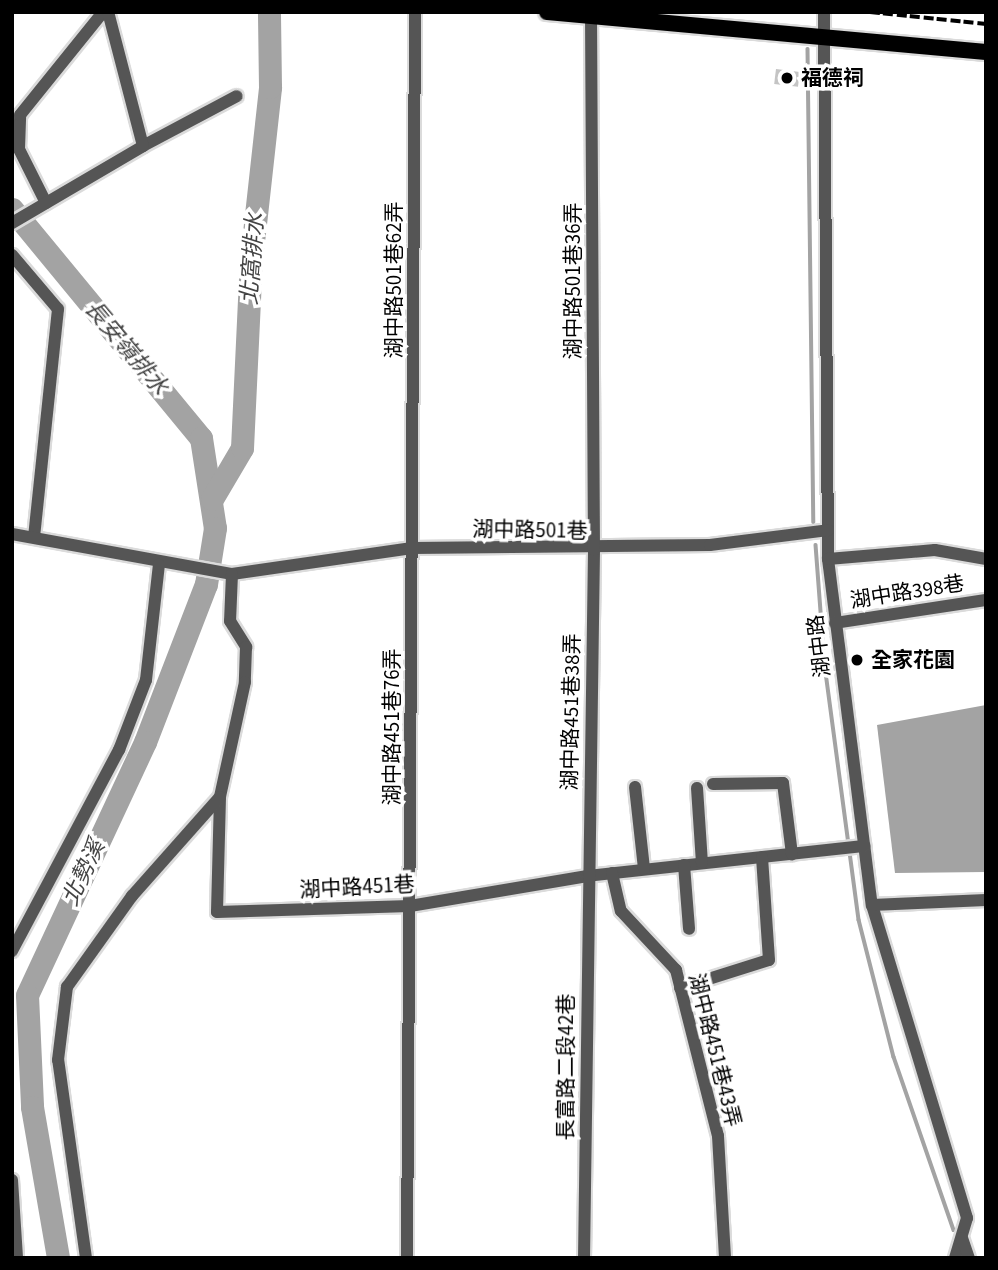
<!DOCTYPE html>
<html>
<head>
<meta charset="utf-8">
<style>
	body { margin:0 }
	#map { position:relative; width:998px; height:1270px; overflow:hidden; background:#fff; font-family:"Source Sans 3","Noto Sans TC",sans-serif }
	div>[style] { position:absolute }
	[style*='--x'] { left:calc(var(--x)*1px); top:calc(var(--y)*1px); width:calc(var(--w)*1px); rotate:calc(var(--a)*1deg) }
	.water>* { inset:0; background:#a3a3a3 }
	.stream>* { height:3.5px; margin:-1.75px; padding:0 1.75px; transform-origin:1.75px; border-radius:1.75px; background:#a3a3a3 }
	.river>* { height:23px; margin:-11.5px; padding:0 11.5px; transform-origin:11.5px; border-radius:11.5px; background:#a3a3a3 }
	.building>* { inset:0; background:#c4c4c4; transform-origin:0 0 }
	.roads { filter:drop-shadow(2px 0 #dbdbdb) drop-shadow(-2px 0 #dbdbdb) drop-shadow(0 2px #dbdbdb) drop-shadow(0 -2px #dbdbdb) }
	.minor>* { height:12px; margin:-6px; padding:0 6px; transform-origin:6px; border-radius:6px; background:#555 }
	.major>* { height:16px; margin:-8px; padding:0 8px; transform-origin:8px; border-radius:8px; background:#000 }
	.rail>* { height:3.5px; margin-top:-1.75px; transform-origin:0; background:repeating-linear-gradient(90deg,#000 0 10px,transparent 0 13.5px) }
	.dots>* { width:19px; height:19px; translate:-50% -50%; box-sizing:border-box; border:4px solid #fff; border-radius:50% }
	span { translate:-50% -50%; white-space:nowrap; text-align:center; line-height:1.15; -webkit-text-stroke:7px #fff; paint-order:stroke }
	.poi-label { font-size:21px; color:#000; font-weight:700 }
	.left { translate:0 -50%; text-align:left }
	.street-label { font-size:21px; color:#000 }
	.water-label { font-size:23px; color:#444; font-style:italic }
	.frame { position:absolute; inset:0; border:14px solid #000; pointer-events:none }
</style>
</head>
<body>
<div id="map">
	<div class="water">
		<i style="clip-path:polygon(986px 705px,986px 872px,895px 873px,877px 725px)"></i>
	</div>
	<div class="stream">
		<i style="--x:808;--y:49;--w:473;--a:89.3"></i>
		<i style="--x:816;--y:545;--w:120;--a:85.7"></i>
		<i style="--x:825;--y:665;--w:257;--a:82.4"></i>
		<i style="--x:859;--y:920;--w:141;--a:75.7"></i>
		<i style="--x:894;--y:1057;--w:183;--a:70.9"></i>
	</div>
	<div class="river">
		<i style="--x:12;--y:209;--w:297;--a:50.5"></i>
		<i style="--x:201;--y:438;--w:91;--a:81.2"></i>
		<i style="--x:215;--y:528;--w:57;--a:99.1"></i>
		<i style="--x:206;--y:584;--w:169;--a:111.1"></i>
		<i style="--x:145;--y:742;--w:279;--a:115"></i>
		<i style="--x:27;--y:995;--w:112;--a:87.4"></i>
		<i style="--x:32;--y:1107;--w:153;--a:80.2"></i>
		<i style="--x:212;--y:499;--w:59;--a:-59.5"></i>
		<i style="--x:242;--y:448;--w:188;--a:-87.3"></i>
		<i style="--x:251;--y:260;--w:174;--a:-83.7"></i>
		<i style="--x:270;--y:87;--w:75;--a:-90.8"></i>
	</div>
	<div class="building">
		<i style="left:776px;top:69px;width:24px;height:15px;rotate:7deg"></i>
	</div>
	<div class="roads">
		<div class="minor">
			<i style="--x:824;--y:12;--w:547;--a:89.58"></i>
			<i style="--x:828;--y:559;--w:349;--a:82.8"></i>
			<i style="--x:872;--y:905;--w:327;--a:73.1"></i>
			<i style="--x:967;--y:1218;--w:42;--a:106.7"></i>
			<i style="--x:143;--y:146;--w:106;--a:-28"></i>
			<i style="--x:46;--y:203;--w:60;--a:-116.6"></i>
			<i style="--x:19;--y:149;--w:34;--a:-88"></i>
			<i style="--x:20;--y:115;--w:132;--a:-51.1"></i>
			<i style="--x:12;--y:223;--w:152;--a:-30.4"></i>
			<i style="--x:143;--y:146;--w:138;--a:-104.6"></i>
			<i style="--x:12;--y:255;--w:71;--a:49.6"></i>
			<i style="--x:58;--y:309;--w:229;--a:96"></i>
			<i style="--x:12;--y:534;--w:224;--a:10.3"></i>
			<i style="--x:232;--y:574;--w:182;--a:-8.2"></i>
			<i style="--x:412;--y:548;--w:298;--a:-0.6"></i>
			<i style="--x:710;--y:545;--w:119;--a:-7.2"></i>
			<i style="--x:828;--y:559;--w:107;--a:-4.8"></i>
			<i style="--x:935;--y:550;--w:52;--a:10"></i>
			<i style="--x:232;--y:574;--w:47;--a:92.4"></i>
			<i style="--x:230;--y:621;--w:31;--a:58"></i>
			<i style="--x:246;--y:647;--w:35;--a:92"></i>
			<i style="--x:245;--y:682;--w:118;--a:102.3"></i>
			<i style="--x:220;--y:797;--w:115;--a:91.5"></i>
			<i style="--x:217;--y:912;--w:193;--a:-1.8"></i>
			<i style="--x:410;--y:906;--w:180;--a:-9.6"></i>
			<i style="--x:587;--y:876;--w:279;--a:-6.2"></i>
			<i style="--x:835;--y:623;--w:153;--a:-8.7"></i>
			<i style="--x:713;--y:784;--w:70;--a:-0.8"></i>
			<i style="--x:783;--y:783;--w:72;--a:82.8"></i>
			<i style="--x:635;--y:787;--w:82;--a:83.7"></i>
			<i style="--x:697;--y:788;--w:75;--a:86.2"></i>
			<i style="--x:684;--y:865;--w:64;--a:85.5"></i>
			<i style="--x:612;--y:873;--w:39;--a:77"></i>
			<i style="--x:621;--y:911;--w:81;--a:47"></i>
			<i style="--x:676;--y:970;--w:171;--a:75.8"></i>
			<i style="--x:718;--y:1136;--w:122;--a:86.7"></i>
			<i style="--x:872;--y:905;--w:114;--a:-2.5"></i>
			<i style="--x:12;--y:951;--w:228;--a:-62"></i>
			<i style="--x:119;--y:750;--w:75;--a:-68.9"></i>
			<i style="--x:146;--y:680;--w:116;--a:-83.6"></i>
			<i style="--x:680;--y:988;--w:93;--a:-17.5"></i>
			<i style="--x:769;--y:960;--w:103;--a:-93.9"></i>
			<i style="--x:12;--y:1180;--w:78;--a:86.3"></i>
			<i style="--x:962;--y:1238;--w:21;--a:71"></i>
			<i style="--x:86;--y:1258;--w:200;--a:-98"></i>
			<i style="--x:58;--y:1060;--w:74;--a:-83"></i>
			<i style="--x:67;--y:987;--w:112;--a:-54.5"></i>
			<i style="--x:132;--y:896;--w:132;--a:-48.4"></i>
			<i style="--x:407;--y:1258;--w:1246;--a:-89.63"></i>
			<i style="--x:584;--y:1258;--w:708;--a:-89.19"></i>
			<i style="--x:594;--y:550;--w:538;--a:-90.32"></i>
		</div>
		<div class="major">
			<i style="--x:547;--y:12;--w:441;--a:5.2"></i>
		</div>
	</div>
	<div class="rail">
		<i style="--x:870;--y:12;--w:117;--a:5.9"></i>
	</div>
	<div class="dots">
		<i style="left:787px;top:78px;background:#000"></i>
		<i style="left:857px;top:660px;background:#000"></i>
	</div>
	<div class="poi-label">
		<span class="left" style="left:801px;top:78px">福德祠</span>
		<span class="left" style="left:871px;top:660px">全家花園</span>
	</div>
	<div class="street-label">
		<span style="left:394px;top:280px;rotate:-90deg">湖中路501巷62弄</span>
		<span style="left:573px;top:281px;rotate:-90deg">湖中路501巷36弄</span>
		<span style="left:530px;top:530px;rotate:1deg">湖中路501巷</span>
		<span style="left:907px;top:592px;rotate:-9deg">湖中路398巷</span>
		<span style="left:819px;top:646px;rotate:-97deg">湖中路</span>
		<span style="left:571px;top:712px;rotate:-89deg">湖中路451巷38弄</span>
		<span style="left:392px;top:727px;rotate:-90deg">湖中路451巷76弄</span>
		<span style="left:357px;top:887px;rotate:-3deg">湖中路451巷</span>
		<span style="left:715px;top:1050px;rotate:76deg">湖中路451巷43弄</span>
		<span style="left:566px;top:1067px;rotate:-90deg">長富路二段42巷</span>
	</div>
	<div class="water-label">
		<span style="left:253px;top:259px;rotate:-86deg">北窩排水</span>
		<span style="left:126px;top:348px;rotate:50deg">長安嶺排水</span>
		<span style="left:84px;top:873px;rotate:-65deg">北勢溪</span>
	</div>
	<div class="frame"></div>
</div>
</body>
</html>
